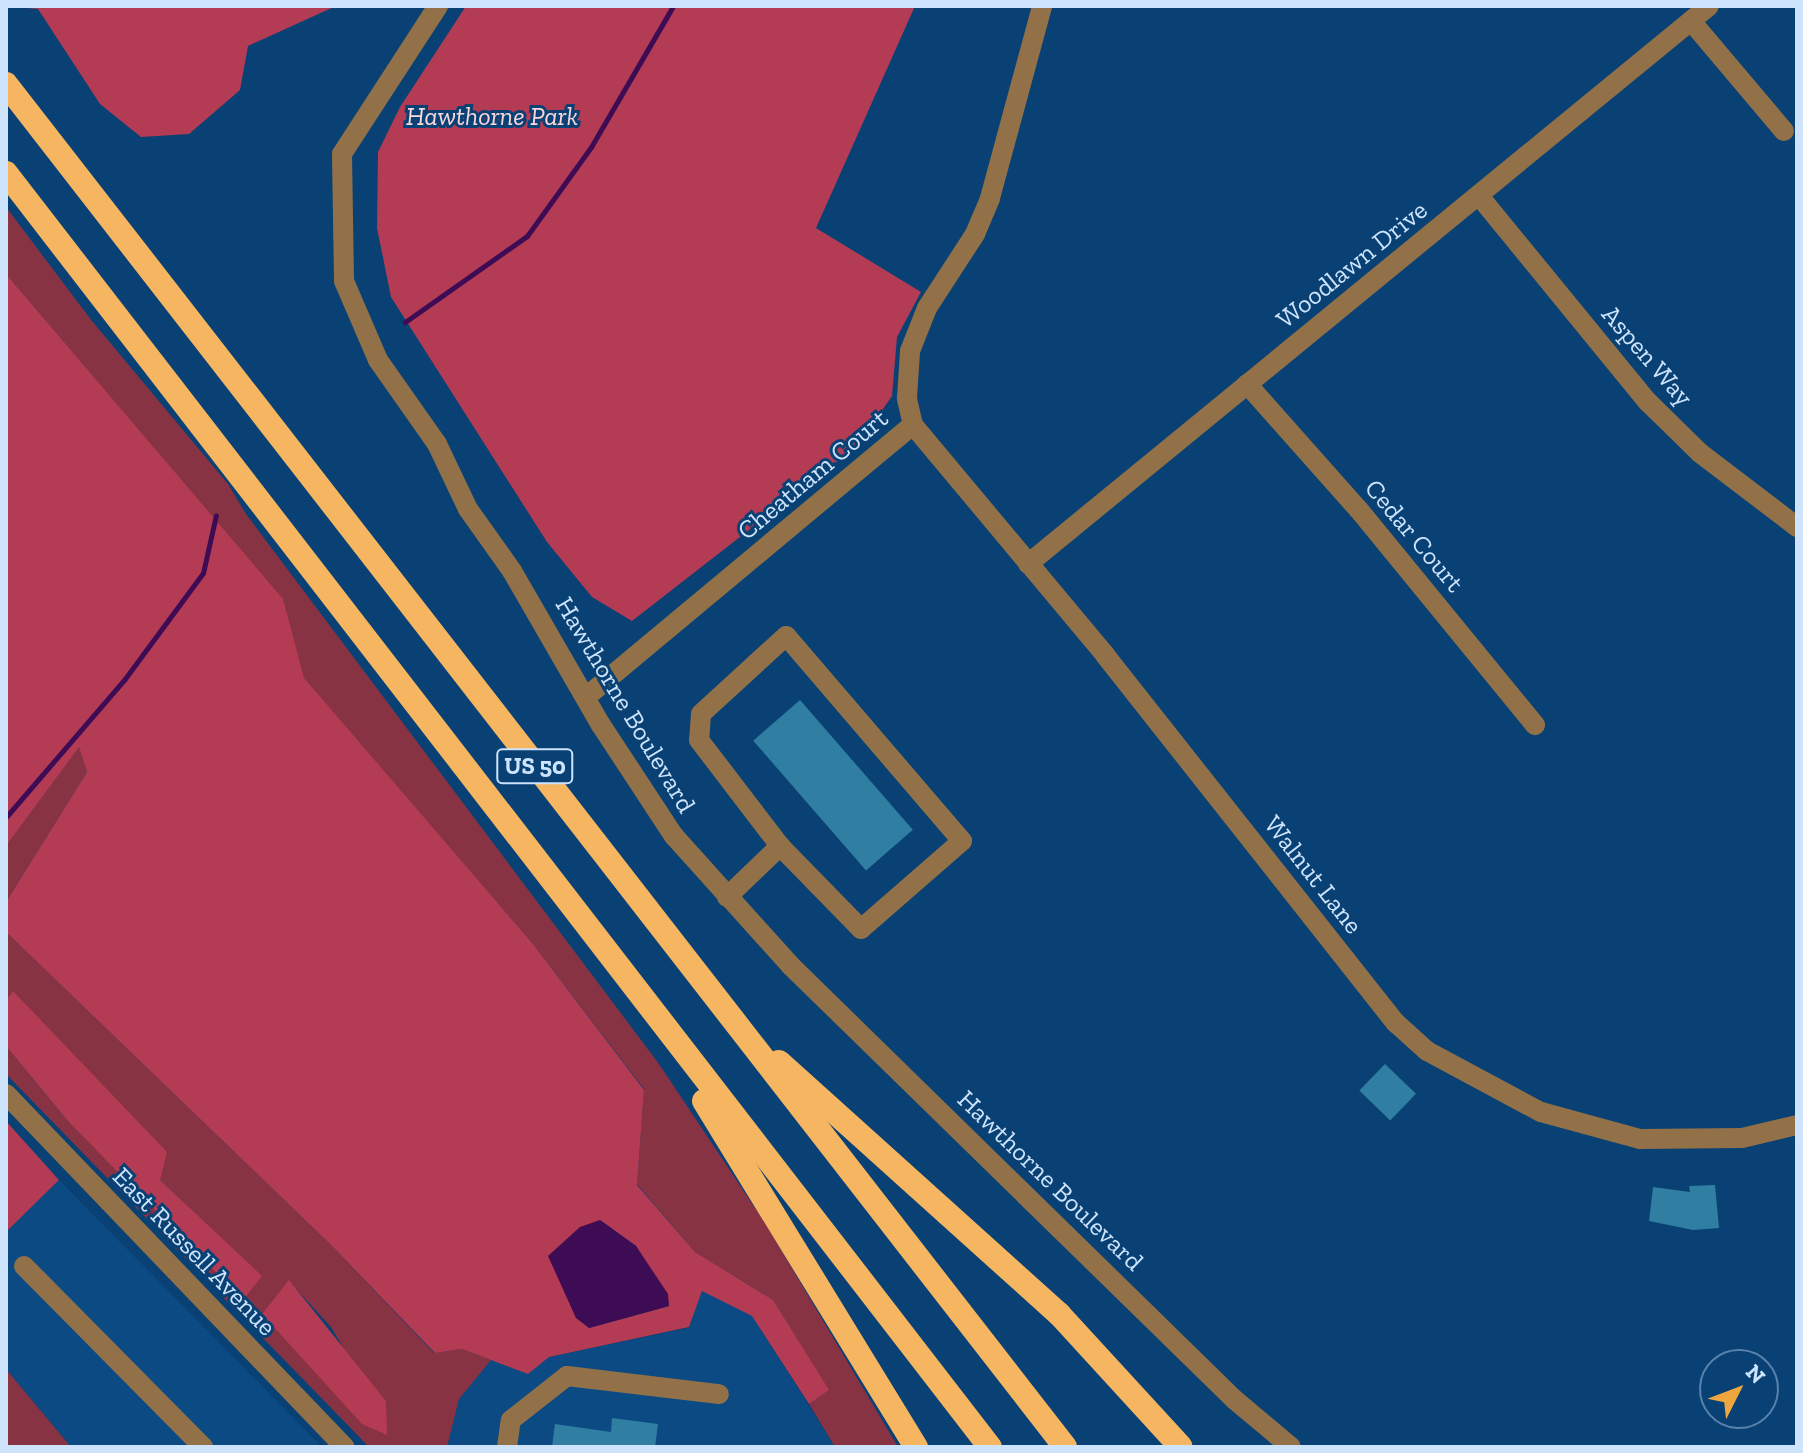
<!DOCTYPE html>
<html>
<head>
<meta charset="utf-8">
<style>
	body { margin:0 }
	#map { position:relative; width:1803px; height:1453px; overflow:hidden; background:#094174; font-family:"Zilla Slab",serif }
	div>[style] { position:absolute }
	[style*='--x'] { left:calc(var(--x)*1px); top:calc(var(--y)*1px); width:calc(var(--w)*1px); rotate:calc(var(--a)*1deg) }
	.built>* { inset:0; background:#0c4a84 }
	.green>* { inset:0; background:#883343 }
	.forest>* { inset:0; background:#b33b54 }
	.water>* { inset:0; background:#3e0b55 }
	.stream>* { height:5px; margin:-2.5px; padding:0 2.5px; transform-origin:2.5px; border-radius:2.5px; background:#3e0b55 }
	.building>* { inset:0; background:#307ea2; transform-origin:0 0 }
	.minor>* { height:20px; margin:-10px; padding:0 10px; transform-origin:10px; border-radius:10px; background:#927148 }
	.highway>* { height:24px; margin:-12px; padding:0 12px; transform-origin:12px; border-radius:12px; background:#f5b561 }
	span { translate:-50% -50%; white-space:nowrap; text-align:center; line-height:1.15; -webkit-text-stroke:6px #094174; paint-order:stroke }
	.shield-label span { padding:2px 6px; background:#094174; border:2px solid; border-radius:6px; -webkit-text-stroke-width:0 }
	.shield-label { font-size:24px; color:#cee4fd; font-weight:700 }
	.park-label { font-size:26px; color:#f9d8db; font-style:italic }
	.street-label { font-size:26px; color:#cee4fd }
	.frame { position:absolute; inset:0; border:8px solid #cee4fd; pointer-events:none }
	.north { position:absolute; left:1699px; top:1349px; width:80px; height:80px; box-sizing:border-box; background:#094174; border:2px solid #5882ab; border-radius:50%; rotate:48deg; font-size:22px; font-weight:700; line-height:32px; text-align:center; color:#cee4fd }
	.north::after { content:''; display:block; margin:auto; width:28px; height:36px; background:#f0a63e; clip-path:polygon(50% 0,100% 100%,50% 72%,0 100%) }
</style>
</head>
<body>
<div id="map">
	<div class="built">
		<i style="clip-path:polygon(59px 1180px,322px 1447px,71px 1447px,6px 1369px,6px 1232px)"></i>
		<i style="clip-path:polygon(702px 1290px,752px 1316px,835px 1447px,447px 1447px,459px 1399px,491px 1360px,528px 1373px,549px 1357px,689px 1328px)"></i>
	</div>
	<div class="green">
		<i style="clip-path:polygon(6px 207px,92px 321px,228px 484px,246px 514px,659px 1064px,765px 1223px,898px 1447px,835px 1447px,809px 1404px,828px 1390px,773px 1300px,695px 1252px,637px 1184px,644px 1089px,533px 944px,303px 678px,282px 599px,6px 274px)"></i>
		<i style="clip-path:polygon(79px 746px,87px 772px,6px 902px,6px 846px)"></i>
		<i style="clip-path:polygon(evenodd,6px 932px,331px 1245px,434px 1353px,462px 1349px,491px 1360px,459px 1399px,447px 1447px,369px 1447px,6px 1074px,6px 1046px,67px 1120px,261px 1276px,160px 1180px,13px 991px,6px 1000px,6px 932px,289px 1281px,331px 1327px,354px 1366px,386px 1401px,262px 1314px,289px 1281px)"></i>
		<i style="clip-path:polygon(6px 1369px,71px 1447px,6px 1447px)"></i>
	</div>
	<div class="forest">
		<i style="clip-path:polygon(6px 6px,336px 6px,248px 46px,240px 90px,189px 134px,141px 137px,100px 104px,38px 9px)"></i>
		<i style="clip-path:polygon(466px 6px,915px 6px,816px 228px,921px 292px,897px 337px,892px 396px,858px 445px,632px 621px,592px 597px,547px 542px,391px 297px,377px 228px,378px 152px,400px 107px)"></i>
		<i style="clip-path:polygon(evenodd,6px 274px,283px 599px,304px 678px,533px 944px,644px 1090px,637px 1185px,695px 1252px,773px 1300px,829px 1390px,809px 1404px,752px 1316px,702px 1291px,689px 1327px,549px 1357px,528px 1374px,462px 1349px,435px 1353px,331px 1245px,6px 932px,6px 902px,87px 772px,79px 747px,6px 846px,6px 274px,600px 1220px,636px 1246px,669px 1306px,589px 1328px,600px 1220px)"></i>
		<i style="clip-path:polygon(13px 991px,167px 1152px,160px 1180px,262px 1276px,243px 1300px,67px 1120px,6px 1046px,6px 1000px)"></i>
		<i style="clip-path:polygon(6px 1121px,59px 1180px,6px 1232px)"></i>
		<i style="clip-path:polygon(289px 1280px,386px 1401px,387px 1435px,362px 1424px,262px 1314px)"></i>
	</div>
	<div class="water">
		<i style="clip-path:polygon(600px 1220px,636px 1246px,668px 1294px,669px 1306px,589px 1328px,576px 1318px,548px 1256px,580px 1227px)"></i>
	</div>
	<div class="stream">
		<i style="--x:405;--y:322;--w:149;--a:-35.2"></i>
		<i style="--x:527;--y:236;--w:110;--a:-54.3"></i>
		<i style="--x:591;--y:147;--w:163;--a:-59.8"></i>
		<i style="--x:6;--y:817;--w:181;--a:-49.3"></i>
		<i style="--x:124;--y:680;--w:133;--a:-53.6"></i>
		<i style="--x:203;--y:573;--w:59;--a:-77.4"></i>
	</div>
	<div class="building">
		<i style="left:800px;top:700px;width:172px;height:62px;rotate:49deg"></i>
		<i style="left:1385px;top:1064px;width:43px;height:37px;rotate:44deg"></i>
		<i style="clip-path:polygon(1715px 1185px,1719px 1228px,1693px 1230px,1649px 1221px,1653px 1187px,1690px 1192px,1689px 1186px)"></i>
		<i style="clip-path:polygon(612px 1418px,658px 1424px,655px 1447px,552px 1447px,555px 1424px,611px 1432px)"></i>
	</div>
	<div class="minor">
		<i style="--x:438;--y:6;--w:176;--a:123"></i>
		<i style="--x:342;--y:154;--w:127;--a:89.1"></i>
		<i style="--x:344;--y:281;--w:86;--a:66.7"></i>
		<i style="--x:378;--y:360;--w:103;--a:54.9"></i>
		<i style="--x:437;--y:444;--w:72;--a:64.5"></i>
		<i style="--x:468;--y:509;--w:76;--a:54.6"></i>
		<i style="--x:512;--y:571;--w:178;--a:60"></i>
		<i style="--x:601;--y:725;--w:133;--a:56.7"></i>
		<i style="--x:674;--y:836;--w:173;--a:48"></i>
		<i style="--x:790;--y:965;--w:622;--a:44.35"></i>
		<i style="--x:1235;--y:1400;--w:73;--a:40"></i>
		<i style="--x:1691;--y:21;--w:144;--a:49.8"></i>
		<i style="--x:1480;--y:197;--w:265;--a:50.7"></i>
		<i style="--x:1648;--y:402;--w:73;--a:44.4"></i>
		<i style="--x:1700;--y:453;--w:122;--a:37.3"></i>
		<i style="--x:1247;--y:384;--w:169;--a:48.4"></i>
		<i style="--x:1359;--y:510;--w:278;--a:50.7"></i>
		<i style="--x:913;--y:425;--w:300;--a:50.1"></i>
		<i style="--x:1105;--y:655;--w:469;--a:51.7"></i>
		<i style="--x:1396;--y:1023;--w:42;--a:42.1"></i>
		<i style="--x:1427;--y:1051;--w:129;--a:28.2"></i>
		<i style="--x:1541;--y:1112;--w:103;--a:15.3"></i>
		<i style="--x:1640;--y:1139;--w:102;--a:-0.6"></i>
		<i style="--x:1742;--y:1138;--w:57;--a:-13.3"></i>
		<i style="--x:1028;--y:564;--w:880;--a:-39.33"></i>
		<i style="--x:586;--y:697;--w:425;--a:-39.8"></i>
		<i style="--x:913;--y:425;--w:28;--a:-103"></i>
		<i style="--x:907;--y:398;--w:47;--a:-86.3"></i>
		<i style="--x:910;--y:351;--w:46;--a:-68.4"></i>
		<i style="--x:927;--y:308;--w:88;--a:-57"></i>
		<i style="--x:975;--y:234;--w:39;--a:-67"></i>
		<i style="--x:990;--y:198;--w:199;--a:-74.8"></i>
		<i style="--x:727;--y:897;--w:74;--a:-43.9"></i>
		<i style="--x:780;--y:846;--w:116;--a:45.7"></i>
		<i style="--x:861;--y:929;--w:134;--a:-41.1"></i>
		<i style="--x:962;--y:841;--w:270;--a:-130.6"></i>
		<i style="--x:786;--y:636;--w:115;--a:137.5"></i>
		<i style="--x:701;--y:714;--w:26;--a:94"></i>
		<i style="--x:699;--y:740;--w:133;--a:52.6"></i>
		<i style="--x:6;--y:1094;--w:489;--a:46.2"></i>
		<i style="--x:24;--y:1266;--w:255;--a:45.3"></i>
		<i style="--x:507;--y:1447;--w:27;--a:-82"></i>
		<i style="--x:511;--y:1420;--w:71;--a:-38.2"></i>
		<i style="--x:567;--y:1376;--w:153;--a:6.8"></i>
	</div>
	<div class="highway">
		<i style="--x:6;--y:84;--w:1726;--a:52.15"></i>
		<i style="--x:6;--y:173;--w:1610;--a:52.32"></i>
		<i style="--x:779;--y:1062;--w:377;--a:42"></i>
		<i style="--x:1059;--y:1314;--w:180;--a:47.5"></i>
		<i style="--x:704;--y:1101;--w:406;--a:58.5"></i>
	</div>
	<div class="shield-label">
		<span style="left:535px;top:766px">US 50</span>
	</div>
	<div class="park-label">
		<span style="left:492px;top:117px">Hawthorne Park</span>
	</div>
	<div class="street-label">
		<span style="left:1352px;top:265px;rotate:-39deg">Woodlawn Drive</span>
		<span style="left:1647px;top:356px;rotate:49deg">Aspen Way</span>
		<span style="left:813px;top:475px;rotate:-40deg">Cheatham Court</span>
		<span style="left:1414px;top:536px;rotate:50deg">Cedar Court</span>
		<span style="left:625px;top:705px;rotate:59deg">Hawthorne Boulevard</span>
		<span style="left:1313px;top:875px;rotate:52deg">Walnut Lane</span>
		<span style="left:1050px;top:1181px;rotate:44deg">Hawthorne Boulevard</span>
		<span style="left:194px;top:1252px;rotate:46deg">East Russell Avenue</span>
	</div>
	<div class="frame"></div>
	<div class="north">N</div>
</div>
</body>
</html>
